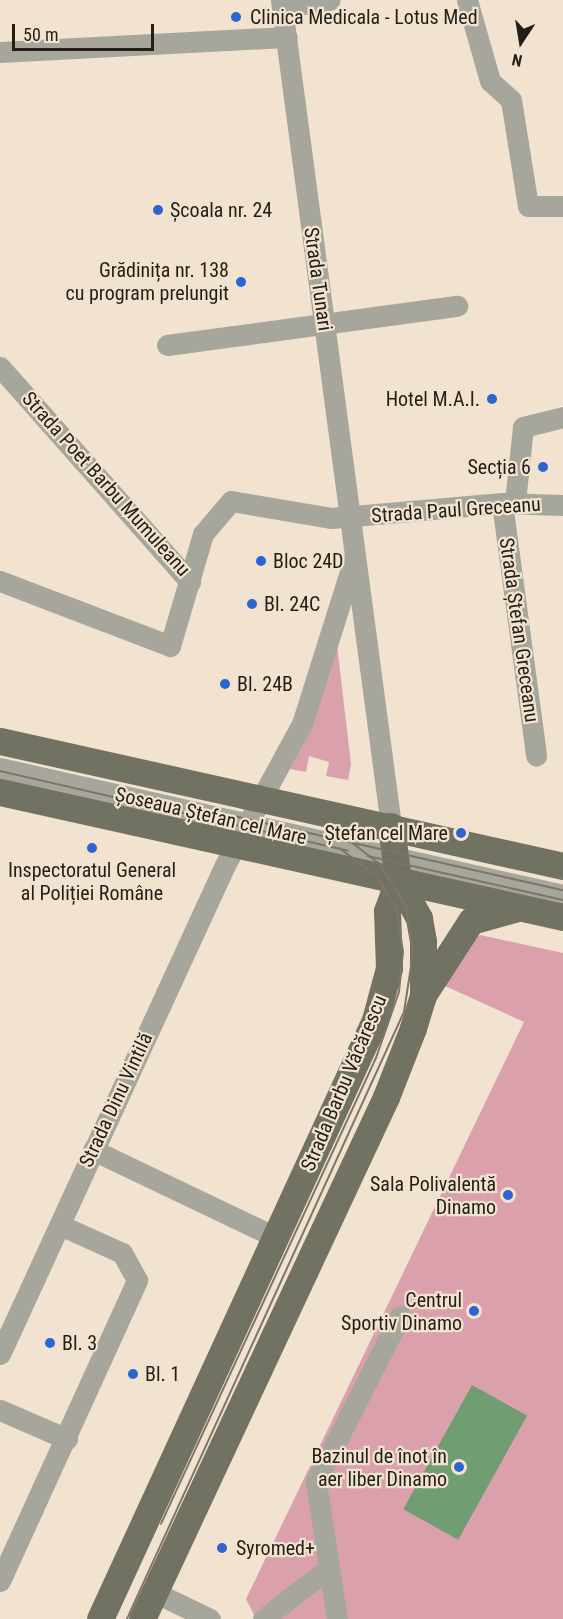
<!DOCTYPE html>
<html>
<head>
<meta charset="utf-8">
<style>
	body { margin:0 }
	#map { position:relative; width:563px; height:1619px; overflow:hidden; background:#f1e3cf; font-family:"Roboto Condensed",sans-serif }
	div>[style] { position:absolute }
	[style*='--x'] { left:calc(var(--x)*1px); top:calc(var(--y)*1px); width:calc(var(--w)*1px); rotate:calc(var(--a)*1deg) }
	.green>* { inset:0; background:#daa1ac }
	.water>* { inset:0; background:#719d72; transform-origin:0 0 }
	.minor>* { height:21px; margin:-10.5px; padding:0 10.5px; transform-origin:10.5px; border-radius:10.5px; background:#a6a69d }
	.major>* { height:27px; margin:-13.5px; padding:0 13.5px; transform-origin:13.5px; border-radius:13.5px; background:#717261 }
	.tram>* { height:1.5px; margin:-0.75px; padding:0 0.75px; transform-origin:0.75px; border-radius:0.75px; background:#7e7567 }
	.dots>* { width:16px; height:16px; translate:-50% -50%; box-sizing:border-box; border:3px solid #f1e3cf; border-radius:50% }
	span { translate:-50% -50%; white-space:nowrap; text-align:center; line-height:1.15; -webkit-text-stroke:4.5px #f1e3cf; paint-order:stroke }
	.poi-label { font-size:20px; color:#231e16 }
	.left { translate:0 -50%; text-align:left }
	.right { translate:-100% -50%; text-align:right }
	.street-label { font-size:20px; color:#231e16 }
	.north { position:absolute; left:491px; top:12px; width:60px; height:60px; -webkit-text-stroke:4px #f1e3cf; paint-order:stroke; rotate:192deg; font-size:16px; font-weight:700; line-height:24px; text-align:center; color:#231e16 }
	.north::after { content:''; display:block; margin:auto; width:21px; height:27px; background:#231e16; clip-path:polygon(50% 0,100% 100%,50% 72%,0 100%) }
	.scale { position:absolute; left:12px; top:24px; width:142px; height:27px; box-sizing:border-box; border:3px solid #231e16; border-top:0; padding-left:8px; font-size:18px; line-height:21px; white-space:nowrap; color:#231e16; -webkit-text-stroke:4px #f1e3cf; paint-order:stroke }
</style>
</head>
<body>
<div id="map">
	<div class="green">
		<i style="clip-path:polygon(337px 645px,351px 764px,348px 780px,326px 776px,329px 762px,309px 756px,306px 772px,290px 769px,312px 728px)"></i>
		<i style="clip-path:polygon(480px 935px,563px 953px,563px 1619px,256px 1619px,246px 1599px,524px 1022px,445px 986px,462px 946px)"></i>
	</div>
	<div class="water">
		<i style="left:472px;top:1385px;width:63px;height:142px;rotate:29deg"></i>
	</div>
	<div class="minor">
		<i style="--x:281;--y:0;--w:833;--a:82.41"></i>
		<i style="--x:467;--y:0;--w:84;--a:74.1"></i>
		<i style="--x:490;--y:81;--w:28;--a:42"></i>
		<i style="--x:511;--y:100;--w:107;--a:80.9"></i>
		<i style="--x:528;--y:206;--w:35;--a:0"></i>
		<i style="--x:282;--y:7;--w:48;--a:-8.5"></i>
		<i style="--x:0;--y:52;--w:287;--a:-3"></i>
		<i style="--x:167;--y:345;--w:293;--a:-7.7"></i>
		<i style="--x:0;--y:367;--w:287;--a:48.5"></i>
		<i style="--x:515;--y:502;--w:75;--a:-83.9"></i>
		<i style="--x:523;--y:427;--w:41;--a:-14"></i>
		<i style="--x:502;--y:503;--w:255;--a:82.3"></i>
		<i style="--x:0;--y:581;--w:182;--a:20.9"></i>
		<i style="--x:170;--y:646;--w:117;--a:-73.6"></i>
		<i style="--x:203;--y:534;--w:43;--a:-49.7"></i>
		<i style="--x:231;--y:501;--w:101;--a:9.6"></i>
		<i style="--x:331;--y:518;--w:172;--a:-5"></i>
		<i style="--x:502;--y:503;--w:61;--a:1.9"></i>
		<i style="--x:0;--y:768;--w:577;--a:12.71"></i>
		<i style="--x:93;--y:1150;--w:202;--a:25.5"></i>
		<i style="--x:0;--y:1354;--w:538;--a:-65.29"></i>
		<i style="--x:225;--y:865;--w:161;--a:-61.4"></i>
		<i style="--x:302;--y:724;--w:173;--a:-72.5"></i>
		<i style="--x:0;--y:1410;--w:73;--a:23.4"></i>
		<i style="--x:0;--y:1581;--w:331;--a:-65.5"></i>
		<i style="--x:137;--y:1280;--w:31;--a:-119"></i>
		<i style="--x:122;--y:1253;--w:68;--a:-155.7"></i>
		<i style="--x:154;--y:1592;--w:62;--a:25.7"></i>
		<i style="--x:263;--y:1619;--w:83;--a:-37.7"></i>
		<i style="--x:337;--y:1619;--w:140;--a:-98.7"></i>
		<i style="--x:316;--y:1481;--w:185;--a:-63"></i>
	</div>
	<div class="major">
		<i style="--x:0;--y:741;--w:577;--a:12.52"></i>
		<i style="--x:0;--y:792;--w:577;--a:12.52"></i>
		<i style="--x:391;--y:826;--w:54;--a:82.6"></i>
		<i style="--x:425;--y:992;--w:85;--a:-57.1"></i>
		<i style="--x:471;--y:921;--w:45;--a:-15.6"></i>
		<i style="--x:100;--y:1619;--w:659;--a:-65.34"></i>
		<i style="--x:375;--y:1020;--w:54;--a:-74.9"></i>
		<i style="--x:389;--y:968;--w:57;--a:-92"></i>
		<i style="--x:387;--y:911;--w:33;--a:-70"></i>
		<i style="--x:142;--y:1619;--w:576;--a:-64.95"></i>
		<i style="--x:386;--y:1097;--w:74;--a:-68.6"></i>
		<i style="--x:413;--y:1028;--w:34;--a:-73"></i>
		<i style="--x:423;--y:996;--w:55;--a:-90"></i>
		<i style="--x:423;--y:941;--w:23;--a:-100"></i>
		<i style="--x:419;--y:918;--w:43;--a:-118.9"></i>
	</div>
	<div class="tram">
		<i style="--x:0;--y:771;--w:357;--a:12.9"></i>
		<i style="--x:216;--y:812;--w:356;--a:12.7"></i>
		<i style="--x:368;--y:856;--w:200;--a:12.7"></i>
		<i style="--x:161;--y:1524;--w:513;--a:-65.23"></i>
		<i style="--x:376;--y:1058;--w:70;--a:-70.8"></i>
		<i style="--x:399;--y:992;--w:40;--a:-84.3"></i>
		<i style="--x:403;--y:952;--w:46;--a:-98.8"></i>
		<i style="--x:396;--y:907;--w:37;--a:-123"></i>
		<i style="--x:376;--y:876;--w:45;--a:-143.1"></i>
		<i style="--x:127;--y:1619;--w:667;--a:-65.47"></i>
		<i style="--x:404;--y:1012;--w:59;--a:-81.2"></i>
		<i style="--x:413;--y:954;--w:49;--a:-98.3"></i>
		<i style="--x:406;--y:906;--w:50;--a:-122.7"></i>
		<i style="--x:379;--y:864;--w:37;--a:-142"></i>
	</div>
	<div class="dots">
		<i style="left:236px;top:17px;background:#2a65d2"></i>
		<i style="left:158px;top:210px;background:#2a65d2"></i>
		<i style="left:241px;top:282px;background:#2a65d2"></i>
		<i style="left:492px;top:399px;background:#2a65d2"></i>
		<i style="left:543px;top:467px;background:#2a65d2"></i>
		<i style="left:261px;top:561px;background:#2a65d2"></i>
		<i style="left:252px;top:604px;background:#2a65d2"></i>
		<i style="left:225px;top:684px;background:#2a65d2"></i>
		<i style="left:461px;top:833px;background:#2a65d2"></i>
		<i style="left:92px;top:848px;background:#2a65d2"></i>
		<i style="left:508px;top:1195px;background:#2a65d2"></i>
		<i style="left:474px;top:1311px;background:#2a65d2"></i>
		<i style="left:50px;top:1343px;background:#2a65d2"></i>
		<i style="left:133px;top:1374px;background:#2a65d2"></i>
		<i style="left:459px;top:1467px;background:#2a65d2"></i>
		<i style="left:222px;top:1548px;background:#2a65d2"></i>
	</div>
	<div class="poi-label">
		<span class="left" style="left:250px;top:17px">Clinica Medicala - Lotus Med</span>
		<span class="left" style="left:170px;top:210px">Școala nr. 24</span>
		<span class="right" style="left:229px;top:282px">Grădinița nr. 138<br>cu program prelungit</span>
		<span class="right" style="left:480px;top:399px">Hotel M.A.I.</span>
		<span class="right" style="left:531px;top:467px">Secția 6</span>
		<span class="left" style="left:273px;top:561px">Bloc 24D</span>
		<span class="left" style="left:264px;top:604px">Bl. 24C</span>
		<span class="left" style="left:237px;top:684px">Bl. 24B</span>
		<span class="right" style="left:448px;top:833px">Ștefan cel Mare</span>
		<span style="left:92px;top:882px">Inspectoratul General<br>al Poliției Române</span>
		<span class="right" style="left:496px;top:1196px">Sala Polivalentă<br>Dinamo</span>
		<span class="right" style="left:462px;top:1312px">Centrul<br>Sportiv Dinamo</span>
		<span class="left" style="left:62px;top:1343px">Bl. 3</span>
		<span class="left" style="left:145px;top:1374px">Bl. 1</span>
		<span class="right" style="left:447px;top:1468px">Bazinul de înot în<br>aer liber Dinamo</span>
		<span class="left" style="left:236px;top:1548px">Syromed+</span>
	</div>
	<div class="street-label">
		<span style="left:318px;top:279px;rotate:82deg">Strada Tunari</span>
		<span style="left:106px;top:484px;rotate:48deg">Strada Poet Barbu Mumuleanu</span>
		<span style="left:456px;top:510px;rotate:-4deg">Strada Paul Greceanu</span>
		<span style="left:519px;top:630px;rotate:82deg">Strada Ștefan Greceanu</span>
		<span style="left:211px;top:816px;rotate:13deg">Șoseaua Ștefan cel Mare</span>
		<span style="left:344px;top:1083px;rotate:-67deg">Strada Barbu Văcărescu</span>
		<span style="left:116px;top:1100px;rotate:-65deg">Strada Dinu Vintilă</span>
	</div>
	<div class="north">N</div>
	<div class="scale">50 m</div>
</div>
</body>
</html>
